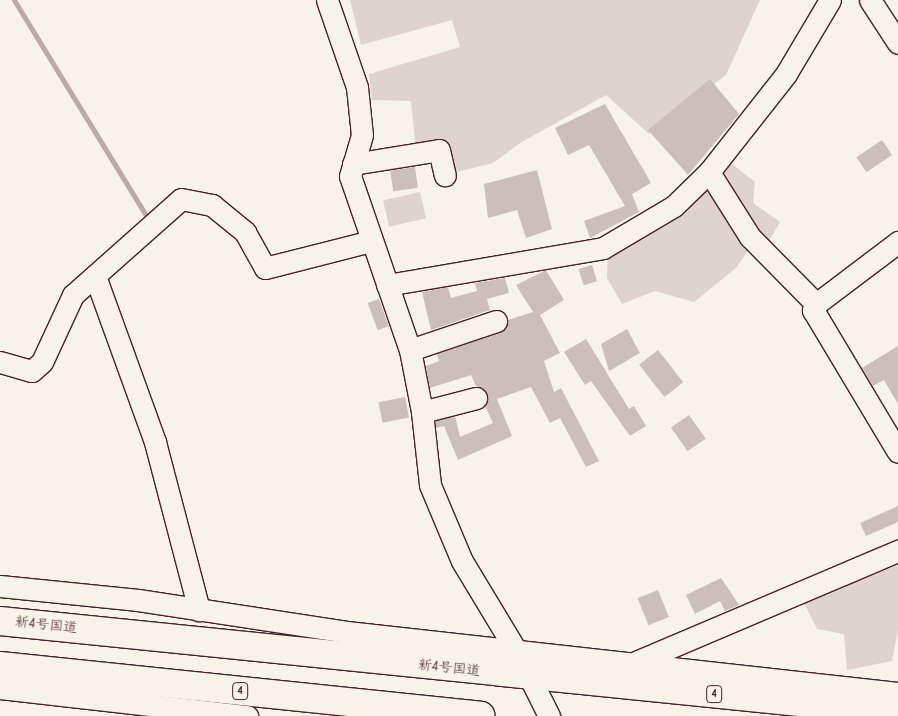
<!DOCTYPE html>
<html>
<head>
<meta charset="utf-8">
<style>
	body { margin:0 }
	#map { position:relative; width:898px; height:716px; overflow:hidden; background:#f7f3e8; font-family:"Comic Neue","Klee One",sans-serif }
	div>[style] { position:absolute }
	[style*='--x'] { left:calc(var(--x)*1px); top:calc(var(--y)*1px); width:calc(var(--w)*1px); rotate:calc(var(--a)*1deg) }
	.green>* { inset:0; background:#ded4cc; transform-origin:0 0 }
	.stream>* { height:5px; margin:-2.5px; padding:0 2.5px; transform-origin:2.5px; border-radius:2.5px; background:#bcaaa7 }
	.building>* { inset:0; background:#ccbfb9; transform-origin:0 0 }
	.roads { filter:drop-shadow(1px 0 #4a1f2b) drop-shadow(-1px 0 #4a1f2b) drop-shadow(0 1px #4a1f2b) drop-shadow(0 -1px #4a1f2b) }
	.minor>* { height:21px; margin:-10.5px; padding:0 10.5px; transform-origin:10.5px; border-radius:10.5px; background:#f7f3e8 }
	.highway>* { height:28px; margin:-14px; padding:0 14px; transform-origin:14px; border-radius:14px; background:#f7f3e8 }
	span { translate:-50% -50%; white-space:nowrap; text-align:center; line-height:1.15; -webkit-text-stroke:5px #f7f3e8; paint-order:stroke }
	.shield-label span { padding:1px 4px; background:#f7f3e8; border:1px solid; border-radius:4px; -webkit-text-stroke-width:0 }
	.shield-label { font-size:12px; color:#4a1f2b; font-weight:700 }
	.street-label { font-size:14px; color:#4a1f2b }
</style>
</head>
<body>
<div id="map">
	<div class="green">
		<i style="clip-path:polygon(350px 0,760px 0,726px 75px,649px 134px,606px 95px,520px 143px,493px 163px,445px 175px,439px 150px,416px 153px,411px 101px,372px 100px,369px 74px,460px 47px,452px 20px,361px 45px)"></i>
		<i style="clip-path:polygon(732px 164px,755px 182px,753px 203px,780px 222px,766px 246px,754px 242px,736px 268px,694px 302px,655px 291px,622px 304px,607px 278px,608px 245px,709px 172px)"></i>
		<i style="left:420px;top:192px;width:27px;height:38px;rotate:77deg"></i>
		<i style="clip-path:polygon(898px 565px,898px 630px,892px 661px,847px 670px,844px 634px,817px 629px,804px 603px)"></i>
	</div>
	<div class="stream">
		<i style="--x:14;--y:0;--w:255;--a:58.5"></i>
	</div>
	<div class="building">
		<i style="clip-path:polygon(710px 79px,739px 114px,688px 175px,648px 130px)"></i>
		<i style="clip-path:polygon(605px 104px,651px 183px,632px 194px,639px 212px,590px 238px,584px 221px,625px 206px,589px 145px,568px 155px,555px 128px)"></i>
		<i style="left:882px;top:140px;width:18px;height:31px;rotate:56deg"></i>
		<i style="left:415px;top:167px;width:21px;height:25px;rotate:82deg"></i>
		<i style="clip-path:polygon(537px 170px,552px 229px,526px 238px,517px 210px,488px 218px,484px 184px)"></i>
		<i style="left:592px;top:265px;width:17px;height:14px;rotate:73deg"></i>
		<i style="clip-path:polygon(546px 270px,564px 300px,540px 315px,560px 353px,544px 361px,554px 392px,561px 388px,599px 461px,586px 467px,560px 418px,550px 423px,531px 387px,497px 399px,512px 436px,458px 460px,444px 426px,436px 428px,436px 421px,455px 416px,460px 437px,493px 423px,485px 406px,488px 394px,476px 386px,471px 375px,430px 388px,426px 366px,439px 361px,437px 354px,500px 333px,508px 320px,533px 312px,516px 285px)"></i>
		<i style="clip-path:polygon(505px 278px,509px 293px,487px 299px,490px 310px,431px 330px,422px 292px,448px 287px,451px 298px,477px 291px,475px 283px)"></i>
		<i style="left:379px;top:299px;width:29px;height:12px;rotate:70deg"></i>
		<i style="clip-path:polygon(627px 329px,640px 353px,609px 371px,601px 344px)"></i>
		<i style="clip-path:polygon(586px 339px,629px 409px,634px 406px,646px 426px,630px 436px,591px 381px,585px 385px,564px 352px)"></i>
		<i style="clip-path:polygon(898px 346px,898px 404px,884px 380px,873px 386px,862px 368px)"></i>
		<i style="left:658px;top:350px;width:41px;height:24px;rotate:52deg"></i>
		<i style="left:405px;top:397px;width:21px;height:27px;rotate:79deg"></i>
		<i style="left:689px;top:415px;width:29px;height:22px;rotate:55deg"></i>
		<i style="clip-path:polygon(898px 506px,898px 522px,866px 536px,860px 523px)"></i>
		<i style="clip-path:polygon(721px 578px,739px 605px,725px 611px,720px 601px,695px 614px,686px 595px)"></i>
		<i style="left:658px;top:590px;width:29px;height:22px;rotate:68deg"></i>
	</div>
	<div class="roads">
		<div class="minor">
			<i style="--x:327;--y:0;--w:92;--a:71"></i>
			<i style="--x:357;--y:87;--w:48;--a:84.1"></i>
			<i style="--x:362;--y:135;--w:43;--a:106.3"></i>
			<i style="--x:350;--y:176;--w:184;--a:71"></i>
			<i style="--x:410;--y:350;--w:63;--a:79"></i>
			<i style="--x:422;--y:412;--w:73;--a:83.7"></i>
			<i style="--x:430;--y:485;--w:82;--a:67.2"></i>
			<i style="--x:462;--y:561;--w:106;--a:58.9"></i>
			<i style="--x:517;--y:652;--w:72;--a:63.4"></i>
			<i style="--x:870;--y:0;--w:51;--a:56.9"></i>
			<i style="--x:353;--y:164;--w:87;--a:-9.2"></i>
			<i style="--x:439;--y:150;--w:26;--a:77"></i>
			<i style="--x:709;--y:172;--w:77;--a:57.8"></i>
			<i style="--x:750;--y:237;--w:94;--a:45.4"></i>
			<i style="--x:816;--y:304;--w:7;--a:117"></i>
			<i style="--x:813;--y:310;--w:165;--a:59.1"></i>
			<i style="--x:95;--y:276;--w:177;--a:70.1"></i>
			<i style="--x:155;--y:442;--w:174;--a:75.3"></i>
			<i style="--x:387;--y:285;--w:219;--a:-9.7"></i>
			<i style="--x:603;--y:248;--w:82;--a:-30.6"></i>
			<i style="--x:674;--y:206;--w:49;--a:-44.2"></i>
			<i style="--x:709;--y:172;--w:125;--a:-51.8"></i>
			<i style="--x:786;--y:74;--w:86;--a:-59.3"></i>
			<i style="--x:816;--y:304;--w:103;--a:-37.1"></i>
			<i style="--x:410;--y:350;--w:91;--a:-18.6"></i>
			<i style="--x:0;--y:362;--w:33;--a:16"></i>
			<i style="--x:32;--y:371;--w:13;--a:-42"></i>
			<i style="--x:42;--y:362;--w:74;--a:-65.2"></i>
			<i style="--x:73;--y:295;--w:144;--a:-41.6"></i>
			<i style="--x:181;--y:199;--w:32;--a:11"></i>
			<i style="--x:212;--y:205;--w:43;--a:39.3"></i>
			<i style="--x:245;--y:232;--w:41;--a:60.9"></i>
			<i style="--x:265;--y:268;--w:109;--a:-14.3"></i>
			<i style="--x:422;--y:412;--w:56;--a:-14.5"></i>
			<i style="--x:0;--y:586;--w:139;--a:5.8"></i>
			<i style="--x:138;--y:600;--w:211;--a:8.7"></i>
			<i style="--x:347;--y:632;--w:554;--a:6.32"></i>
			<i style="--x:636;--y:662;--w:285;--a:-23"></i>
			<i style="--x:0;--y:688;--w:249;--a:6.5"></i>
		</div>
		<div class="highway">
			<i style="--x:0;--y:621;--w:903;--a:5.79"></i>
			<i style="--x:0;--y:666;--w:483;--a:5.9"></i>
		</div>
	</div>
	<div class="shield-label">
		<span style="left:240px;top:691px">4</span>
		<span style="left:714px;top:694px">4</span>
	</div>
	<div class="street-label">
		<span style="left:46px;top:625px;rotate:6deg">新4号国道</span>
		<span style="left:449px;top:668px;rotate:6deg">新4号国道</span>
	</div>
</div>
</body>
</html>
